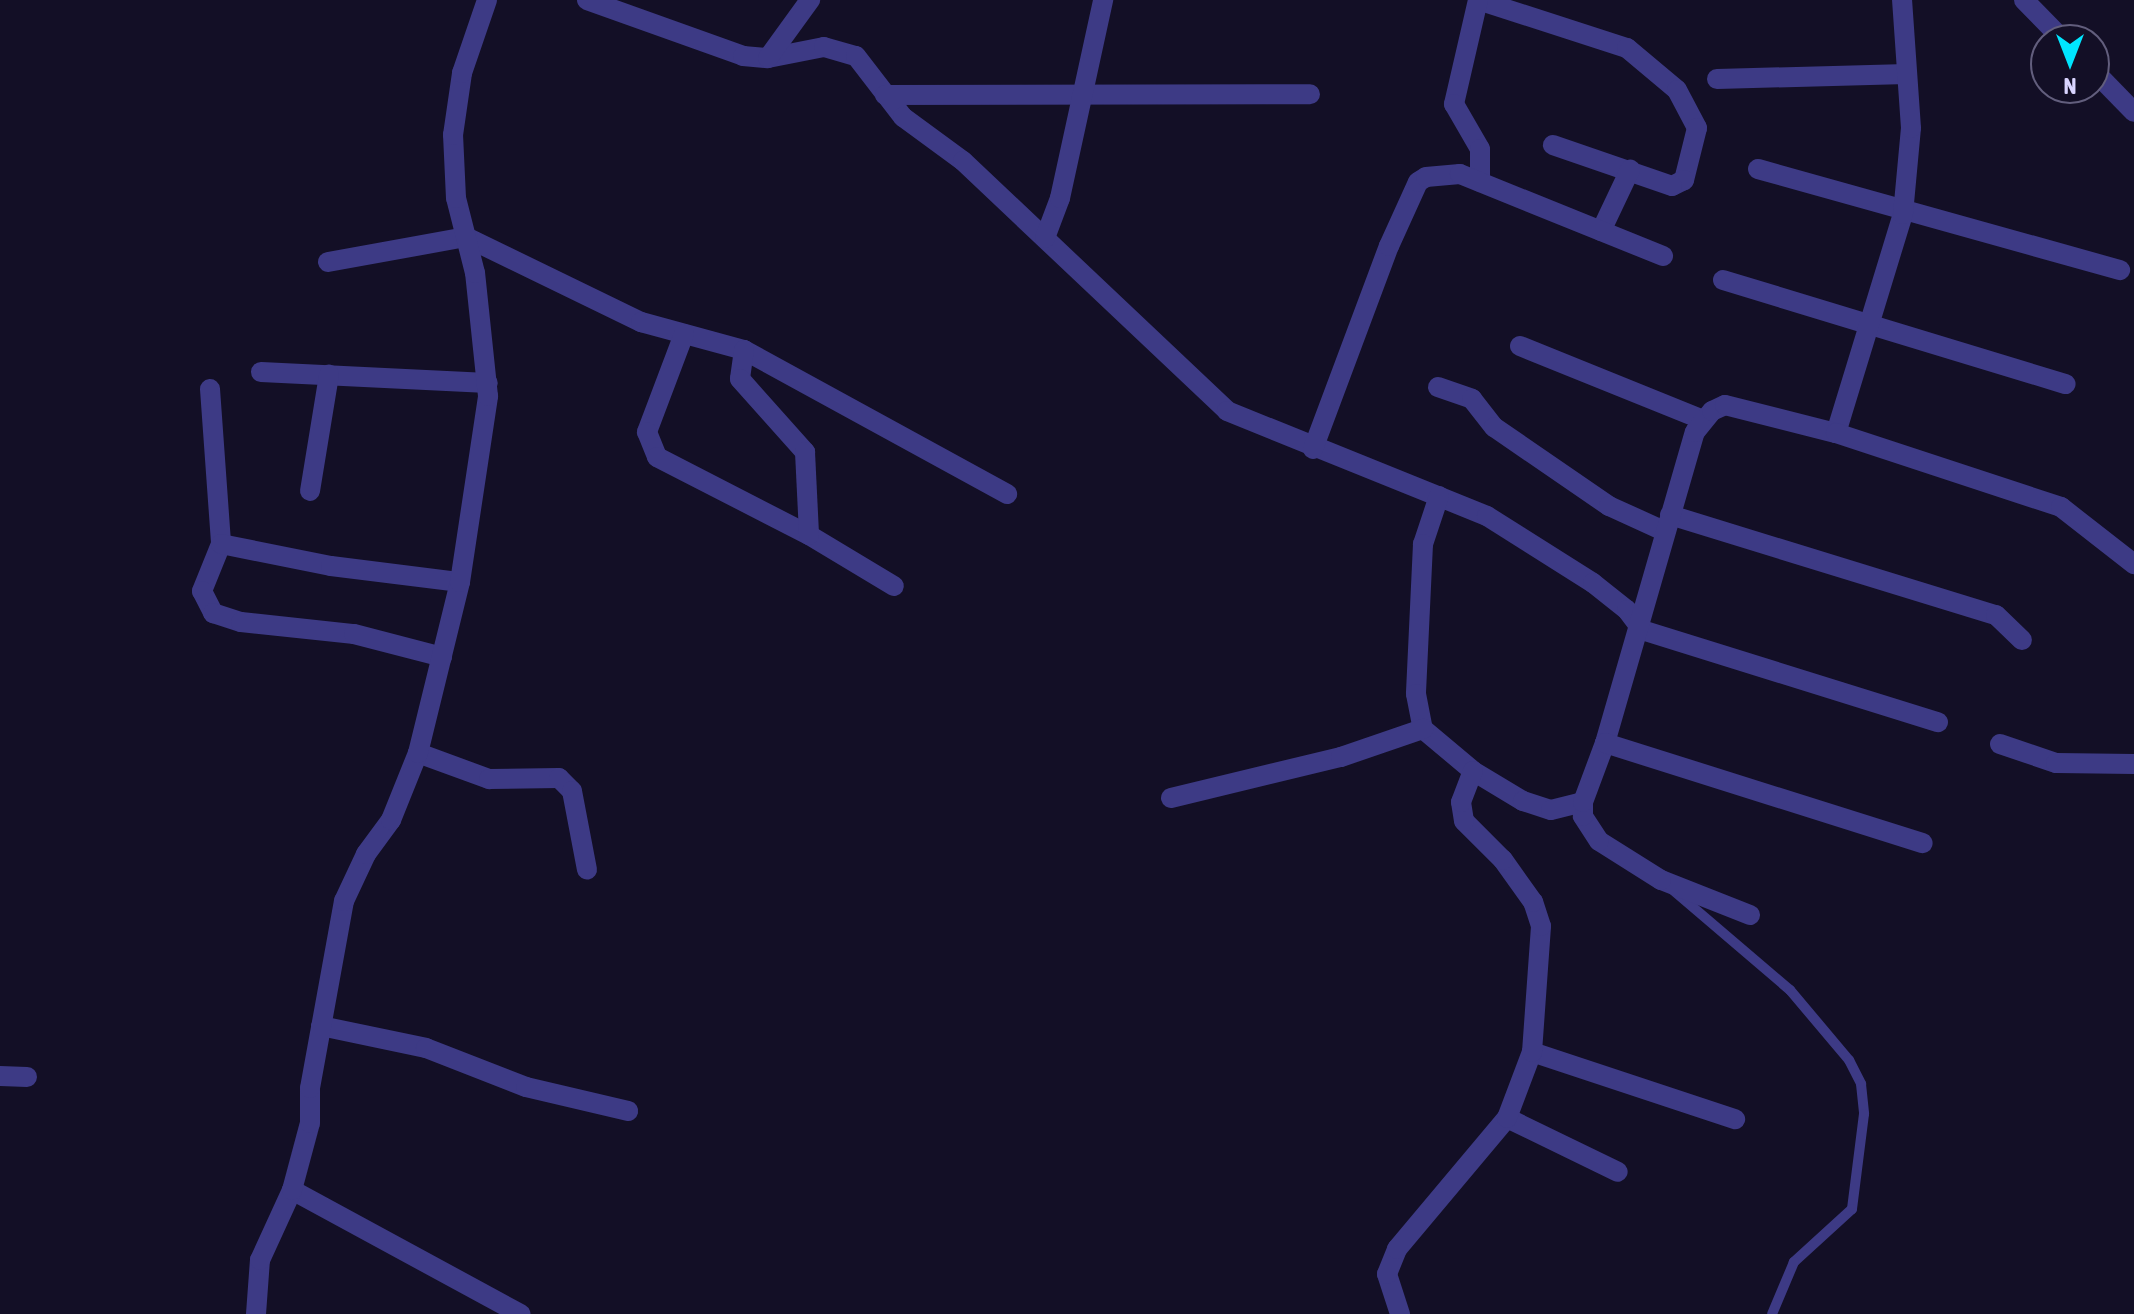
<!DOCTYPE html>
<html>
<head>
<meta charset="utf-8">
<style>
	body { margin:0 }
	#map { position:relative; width:2134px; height:1314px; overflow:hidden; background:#130f26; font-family:"Asap Condensed",sans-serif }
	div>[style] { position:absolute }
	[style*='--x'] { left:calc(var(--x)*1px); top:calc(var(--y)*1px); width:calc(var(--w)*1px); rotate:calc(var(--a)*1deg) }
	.lane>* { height:10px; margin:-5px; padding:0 5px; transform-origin:5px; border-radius:5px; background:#3d3a85 }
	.street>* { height:20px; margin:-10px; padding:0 10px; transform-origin:10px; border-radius:10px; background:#3d3a85 }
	span { translate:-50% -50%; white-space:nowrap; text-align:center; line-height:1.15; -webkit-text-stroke:7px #130f26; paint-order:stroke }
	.north { position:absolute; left:2030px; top:24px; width:80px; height:80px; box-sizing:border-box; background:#130f26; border:2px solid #625e7d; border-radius:50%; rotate:180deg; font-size:22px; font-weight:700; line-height:32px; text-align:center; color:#d9d4ff }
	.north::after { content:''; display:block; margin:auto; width:28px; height:36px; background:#00e5ff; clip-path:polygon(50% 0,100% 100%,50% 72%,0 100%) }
</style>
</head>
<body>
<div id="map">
	<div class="lane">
		<i style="--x:1674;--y:891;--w:153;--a:40.5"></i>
		<i style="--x:1790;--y:990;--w:92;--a:49.9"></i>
		<i style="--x:1849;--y:1060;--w:27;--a:63"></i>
		<i style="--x:1861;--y:1084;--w:30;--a:84"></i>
		<i style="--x:1864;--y:1114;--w:96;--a:97.2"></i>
		<i style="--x:1852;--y:1209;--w:79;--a:137.6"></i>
		<i style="--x:1794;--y:1262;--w:56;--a:112.9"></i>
	</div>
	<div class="street">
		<i style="--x:587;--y:0;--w:166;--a:19.7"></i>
		<i style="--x:743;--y:56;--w:25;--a:5"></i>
		<i style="--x:768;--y:58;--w:57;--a:-11.1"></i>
		<i style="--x:824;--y:47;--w:33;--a:16"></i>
		<i style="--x:856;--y:56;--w:77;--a:52.4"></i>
		<i style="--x:903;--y:117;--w:74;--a:36.3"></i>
		<i style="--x:963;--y:161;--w:364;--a:43.4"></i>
		<i style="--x:1227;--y:411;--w:280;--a:22"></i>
		<i style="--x:1487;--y:516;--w:125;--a:32.3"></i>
		<i style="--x:1593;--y:583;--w:43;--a:38.5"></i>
		<i style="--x:1627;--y:610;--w:25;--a:53"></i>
		<i style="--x:1642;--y:630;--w:310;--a:17.3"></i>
		<i style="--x:1478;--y:0;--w:157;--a:17.9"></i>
		<i style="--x:1627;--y:48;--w:65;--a:40"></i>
		<i style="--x:1677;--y:90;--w:43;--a:62.2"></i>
		<i style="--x:1697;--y:128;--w:54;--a:104"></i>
		<i style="--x:1684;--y:180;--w:13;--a:153"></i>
		<i style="--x:1672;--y:186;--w:126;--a:-161"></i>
		<i style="--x:1478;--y:0;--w:107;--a:103"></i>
		<i style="--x:1454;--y:104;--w:52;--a:60"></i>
		<i style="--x:1480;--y:149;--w:33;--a:90"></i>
		<i style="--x:2024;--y:0;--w:56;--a:45.7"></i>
		<i style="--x:768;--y:58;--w:72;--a:-54.1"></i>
		<i style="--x:2094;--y:71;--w:57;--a:45.7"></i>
		<i style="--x:1717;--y:79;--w:190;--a:-1.5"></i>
		<i style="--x:885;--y:95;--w:425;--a:-0.1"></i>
		<i style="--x:1758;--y:169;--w:376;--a:15.6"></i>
		<i style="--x:1601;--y:231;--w:68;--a:-64.6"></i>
		<i style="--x:1045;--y:238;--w:43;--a:-69.4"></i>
		<i style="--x:1060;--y:198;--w:203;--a:-77.7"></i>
		<i style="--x:328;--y:262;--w:140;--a:-10.3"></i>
		<i style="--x:466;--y:237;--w:195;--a:25.9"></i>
		<i style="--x:641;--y:322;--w:107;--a:15.2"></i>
		<i style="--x:744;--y:350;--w:300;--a:28.7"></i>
		<i style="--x:1723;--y:280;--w:358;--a:16.9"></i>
		<i style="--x:684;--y:334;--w:105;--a:110.7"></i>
		<i style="--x:647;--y:432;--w:27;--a:68"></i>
		<i style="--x:657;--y:457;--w:171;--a:27.2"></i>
		<i style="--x:809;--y:535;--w:99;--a:31"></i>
		<i style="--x:1520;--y:346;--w:197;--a:22"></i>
		<i style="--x:744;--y:350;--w:29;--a:98"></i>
		<i style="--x:740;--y:379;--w:98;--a:48.3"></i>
		<i style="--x:805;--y:452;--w:83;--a:87.2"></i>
		<i style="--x:261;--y:372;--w:227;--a:2.8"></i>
		<i style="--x:1438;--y:387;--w:36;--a:19"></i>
		<i style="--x:1472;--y:399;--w:36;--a:52"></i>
		<i style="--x:1494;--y:427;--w:140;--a:34.5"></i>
		<i style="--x:1609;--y:506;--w:60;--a:24.4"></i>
		<i style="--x:210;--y:389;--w:155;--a:85.9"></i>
		<i style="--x:221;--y:544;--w:51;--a:112"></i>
		<i style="--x:202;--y:591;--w:25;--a:63"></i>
		<i style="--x:213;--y:613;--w:29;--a:18"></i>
		<i style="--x:241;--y:622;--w:114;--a:6.1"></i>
		<i style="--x:354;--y:634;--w:91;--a:14.6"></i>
		<i style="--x:1836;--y:433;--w:229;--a:-73"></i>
		<i style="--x:1903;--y:214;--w:86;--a:-84.7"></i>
		<i style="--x:1911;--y:128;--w:128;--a:-94"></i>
		<i style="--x:1313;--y:449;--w:217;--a:-69.5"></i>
		<i style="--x:1389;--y:246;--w:70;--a:-65.6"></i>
		<i style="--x:1418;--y:182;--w:9;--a:-32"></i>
		<i style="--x:1426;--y:177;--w:34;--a:-5"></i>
		<i style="--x:1460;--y:174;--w:219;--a:22"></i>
		<i style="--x:310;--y:491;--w:118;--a:-80.7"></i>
		<i style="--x:1439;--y:496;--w:51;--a:108.4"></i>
		<i style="--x:1423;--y:544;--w:150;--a:92.7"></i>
		<i style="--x:1416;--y:694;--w:36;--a:79"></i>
		<i style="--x:1423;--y:729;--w:65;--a:40"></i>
		<i style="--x:1473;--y:771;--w:58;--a:31"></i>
		<i style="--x:1523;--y:801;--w:29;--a:18"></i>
		<i style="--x:1551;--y:810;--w:33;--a:-14"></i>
		<i style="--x:1670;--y:515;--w:341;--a:17.1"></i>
		<i style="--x:1996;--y:615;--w:36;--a:44"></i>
		<i style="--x:221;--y:544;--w:112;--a:11.3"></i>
		<i style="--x:331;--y:566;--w:130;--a:7.1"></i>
		<i style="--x:1605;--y:743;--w:324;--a:-73.9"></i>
		<i style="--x:1695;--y:432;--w:27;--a:-51"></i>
		<i style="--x:1712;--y:411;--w:14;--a:-25"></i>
		<i style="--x:1725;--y:405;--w:114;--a:14.2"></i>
		<i style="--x:1836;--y:433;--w:237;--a:18.2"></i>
		<i style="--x:2061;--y:507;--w:93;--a:38"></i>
		<i style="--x:2000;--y:744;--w:59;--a:18.7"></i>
		<i style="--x:2056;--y:763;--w:78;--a:0.7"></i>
		<i style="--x:418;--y:753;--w:76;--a:20.1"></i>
		<i style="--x:489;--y:779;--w:70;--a:-0.8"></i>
		<i style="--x:559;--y:778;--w:18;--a:45"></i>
		<i style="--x:572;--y:791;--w:80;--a:79.2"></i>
		<i style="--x:1171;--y:798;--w:175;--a:-13.6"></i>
		<i style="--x:1341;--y:757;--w:87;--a:-18.9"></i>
		<i style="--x:1750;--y:915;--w:96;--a:-158.5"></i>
		<i style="--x:1661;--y:880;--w:73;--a:-147.8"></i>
		<i style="--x:1599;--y:841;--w:30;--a:-123"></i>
		<i style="--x:1583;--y:816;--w:14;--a:-90"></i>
		<i style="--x:1583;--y:802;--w:63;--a:-69.6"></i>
		<i style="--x:1605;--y:743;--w:333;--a:17.5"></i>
		<i style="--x:321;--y:1026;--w:107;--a:11.8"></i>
		<i style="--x:426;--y:1048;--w:107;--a:21.3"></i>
		<i style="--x:526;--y:1087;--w:105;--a:13.2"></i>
		<i style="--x:1532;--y:1052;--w:214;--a:18.3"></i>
		<i style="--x:0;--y:1076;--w:27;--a:2"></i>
		<i style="--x:1507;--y:1118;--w:123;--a:25.9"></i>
		<i style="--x:292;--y:1190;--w:260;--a:28.5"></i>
		<i style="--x:256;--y:1314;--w:54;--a:-85.8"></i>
		<i style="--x:260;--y:1260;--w:77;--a:-65.4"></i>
		<i style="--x:292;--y:1190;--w:69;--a:-75"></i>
		<i style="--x:310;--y:1123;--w:35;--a:-90"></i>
		<i style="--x:310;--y:1088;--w:190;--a:-79.7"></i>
		<i style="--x:344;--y:901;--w:52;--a:-64.9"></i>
		<i style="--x:366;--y:854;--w:42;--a:-53.7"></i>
		<i style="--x:391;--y:820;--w:72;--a:-68.1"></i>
		<i style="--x:418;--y:753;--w:176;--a:-76.2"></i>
		<i style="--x:460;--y:582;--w:188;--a:-81.4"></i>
		<i style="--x:488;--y:396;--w:124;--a:-96"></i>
		<i style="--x:475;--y:273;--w:77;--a:-104.2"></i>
		<i style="--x:456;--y:198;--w:63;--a:-92.7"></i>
		<i style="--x:453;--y:135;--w:63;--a:-81.7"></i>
		<i style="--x:462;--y:73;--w:77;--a:-71.1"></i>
		<i style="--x:1400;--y:1314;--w:42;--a:-108"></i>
		<i style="--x:1387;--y:1274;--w:27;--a:-68"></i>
		<i style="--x:1397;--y:1249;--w:171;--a:-50"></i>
		<i style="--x:1507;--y:1118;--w:71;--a:-69.3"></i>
		<i style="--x:1532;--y:1052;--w:126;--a:-85.9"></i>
		<i style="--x:1541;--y:926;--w:25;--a:-108"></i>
		<i style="--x:1533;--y:902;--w:52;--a:-125.5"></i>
		<i style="--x:1503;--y:860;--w:55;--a:-135"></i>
		<i style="--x:1464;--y:821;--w:19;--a:-99"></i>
		<i style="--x:1461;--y:802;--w:33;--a:-69"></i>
	</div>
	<div class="north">N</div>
</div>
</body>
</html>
